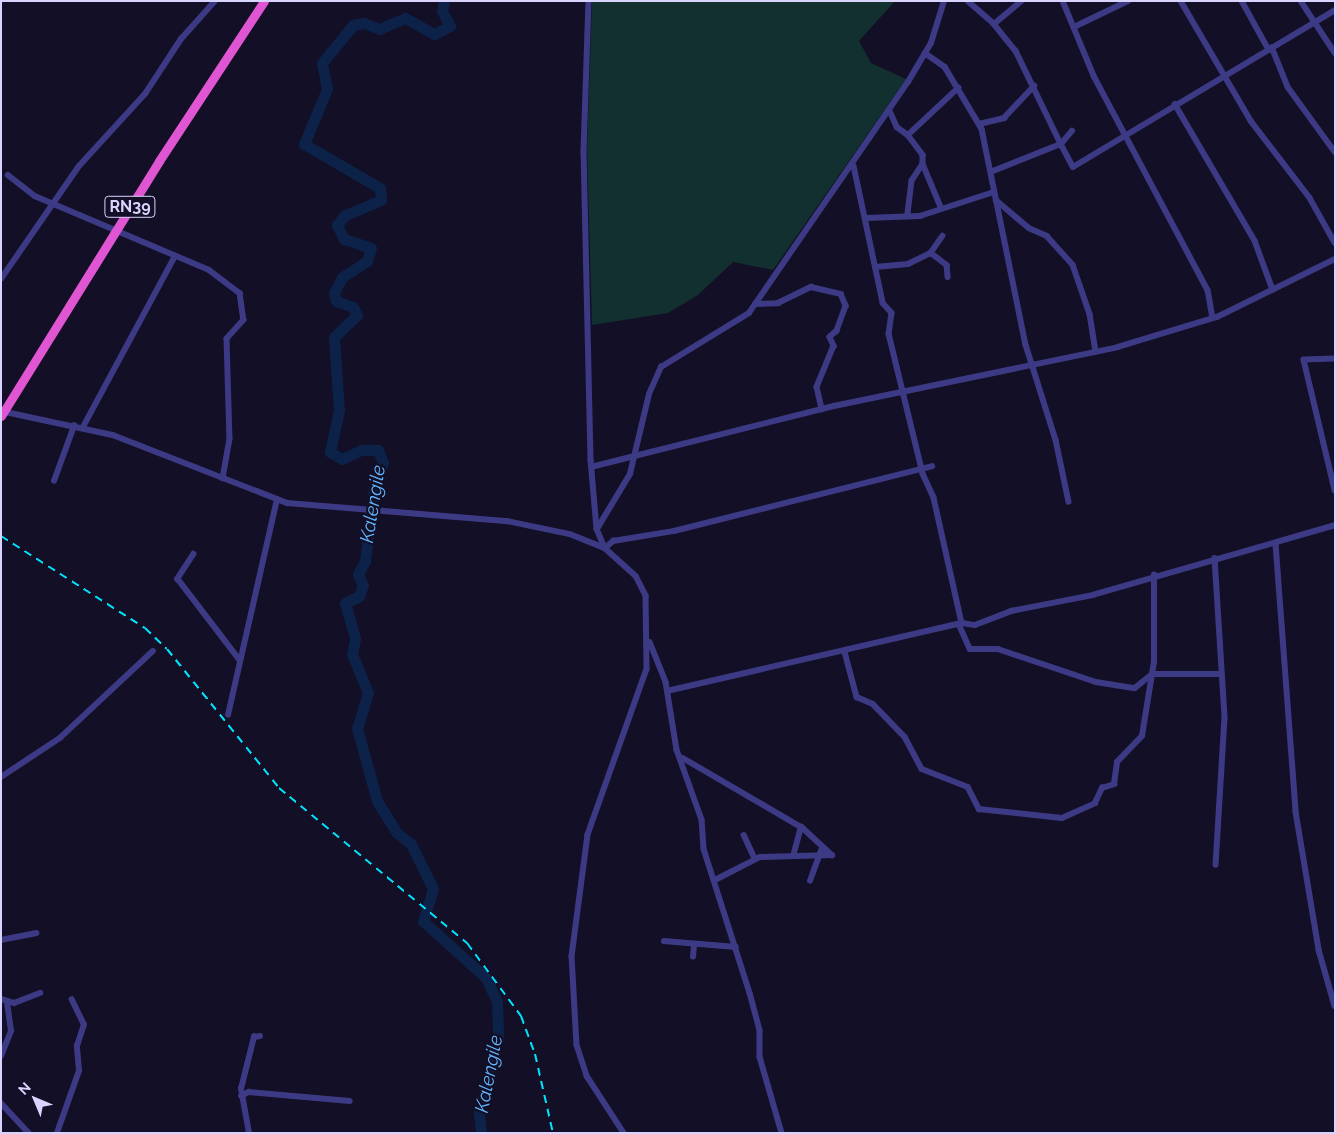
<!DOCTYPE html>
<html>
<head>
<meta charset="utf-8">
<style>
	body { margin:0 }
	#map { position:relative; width:1336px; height:1134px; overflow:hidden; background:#130f26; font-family:Raleway,sans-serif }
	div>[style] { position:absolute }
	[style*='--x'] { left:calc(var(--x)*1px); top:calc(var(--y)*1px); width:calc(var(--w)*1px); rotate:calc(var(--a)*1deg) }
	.green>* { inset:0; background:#12302f }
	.river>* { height:11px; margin:-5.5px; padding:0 5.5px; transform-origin:5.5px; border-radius:5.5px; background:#0c2248 }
	.minor>* { height:5.5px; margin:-2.75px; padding:0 2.75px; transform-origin:2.75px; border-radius:2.75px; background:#3d3a85 }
	.trunk>* { height:9px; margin:-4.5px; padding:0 4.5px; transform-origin:4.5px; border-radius:4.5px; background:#e055d1 }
	.rail>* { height:2px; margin-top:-1px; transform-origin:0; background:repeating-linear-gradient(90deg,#00e5ff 0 8px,transparent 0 14px) }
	span { translate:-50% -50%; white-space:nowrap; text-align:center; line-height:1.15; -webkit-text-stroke:4.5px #130f26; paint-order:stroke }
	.shield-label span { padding:1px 4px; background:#130f26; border:1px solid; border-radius:4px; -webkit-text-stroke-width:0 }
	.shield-label { font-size:16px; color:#d9d4ff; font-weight:700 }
	.water-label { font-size:19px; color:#62b6ff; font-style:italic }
	.frame { position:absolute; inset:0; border:2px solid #d9d4ff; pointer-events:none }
	.north { position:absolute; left:10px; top:1074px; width:50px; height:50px; -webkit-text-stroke:4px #130f26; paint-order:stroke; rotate:315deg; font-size:14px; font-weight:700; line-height:20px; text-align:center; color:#d9d4ff }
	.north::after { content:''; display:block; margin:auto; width:18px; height:22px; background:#d9d4ff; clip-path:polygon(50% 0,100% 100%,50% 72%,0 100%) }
</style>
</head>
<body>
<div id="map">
	<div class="green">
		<i style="clip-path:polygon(592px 1px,895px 1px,859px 41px,871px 63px,906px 79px,773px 270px,733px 262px,698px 295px,668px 313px,592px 325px,587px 150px)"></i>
	</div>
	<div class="river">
		<i style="--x:444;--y:1;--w:10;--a:101"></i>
		<i style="--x:442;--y:11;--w:17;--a:62"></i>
		<i style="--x:450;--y:26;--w:18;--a:153"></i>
		<i style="--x:434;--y:34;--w:33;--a:-151"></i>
		<i style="--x:405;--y:18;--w:28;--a:157"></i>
		<i style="--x:379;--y:29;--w:16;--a:-158"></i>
		<i style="--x:364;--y:23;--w:11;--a:170"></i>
		<i style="--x:353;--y:25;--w:49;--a:129.2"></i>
		<i style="--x:322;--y:63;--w:26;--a:79"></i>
		<i style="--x:327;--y:89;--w:60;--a:112.7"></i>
		<i style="--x:304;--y:144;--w:88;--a:30.1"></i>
		<i style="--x:380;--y:188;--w:12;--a:85"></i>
		<i style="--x:381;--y:200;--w:39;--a:157"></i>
		<i style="--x:345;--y:215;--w:13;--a:129"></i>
		<i style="--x:337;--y:225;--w:16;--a:63"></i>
		<i style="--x:344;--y:239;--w:28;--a:18"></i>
		<i style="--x:371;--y:248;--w:14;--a:107"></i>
		<i style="--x:367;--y:261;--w:30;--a:147"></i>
		<i style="--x:342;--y:277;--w:18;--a:117"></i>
		<i style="--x:334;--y:293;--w:8;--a:76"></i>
		<i style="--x:336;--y:301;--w:18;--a:19"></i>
		<i style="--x:353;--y:307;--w:9;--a:63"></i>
		<i style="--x:357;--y:315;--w:32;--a:136"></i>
		<i style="--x:334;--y:337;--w:73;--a:86.1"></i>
		<i style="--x:339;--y:410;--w:43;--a:102.1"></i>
		<i style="--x:330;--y:452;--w:14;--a:30"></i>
		<i style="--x:342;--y:459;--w:21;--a:-25"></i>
		<i style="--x:361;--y:450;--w:17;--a:0"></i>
		<i style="--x:378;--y:450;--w:14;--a:69"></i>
		<i style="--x:383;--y:463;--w:27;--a:110"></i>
		<i style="--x:374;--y:488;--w:74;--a:97"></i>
		<i style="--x:365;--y:561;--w:15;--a:118"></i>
		<i style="--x:358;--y:574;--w:12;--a:66"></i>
		<i style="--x:363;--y:585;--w:12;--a:110"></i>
		<i style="--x:359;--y:596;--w:16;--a:153"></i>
		<i style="--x:345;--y:603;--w:37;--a:74"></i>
		<i style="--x:355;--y:639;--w:15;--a:101"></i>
		<i style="--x:352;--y:654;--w:42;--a:67.7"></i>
		<i style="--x:368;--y:693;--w:37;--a:107"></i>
		<i style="--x:357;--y:728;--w:76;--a:74.7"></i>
		<i style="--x:377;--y:801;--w:38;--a:58"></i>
		<i style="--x:397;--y:833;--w:18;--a:38"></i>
		<i style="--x:411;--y:844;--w:50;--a:63.9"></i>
		<i style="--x:433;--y:889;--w:34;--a:107"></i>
		<i style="--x:423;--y:921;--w:85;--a:42.1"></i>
		<i style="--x:486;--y:978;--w:26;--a:65"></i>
		<i style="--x:497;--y:1002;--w:36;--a:88"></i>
		<i style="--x:498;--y:1038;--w:77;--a:104.2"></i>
		<i style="--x:479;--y:1113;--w:20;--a:84"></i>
	</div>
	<div class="minor">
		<i style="--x:589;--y:1;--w:150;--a:91.9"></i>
		<i style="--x:584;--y:151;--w:309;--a:88.7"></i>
		<i style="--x:591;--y:460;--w:69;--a:85"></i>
		<i style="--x:597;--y:529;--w:21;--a:67"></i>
		<i style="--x:605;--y:548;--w:11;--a:-41"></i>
		<i style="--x:613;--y:541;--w:62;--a:-9.3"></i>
		<i style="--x:674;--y:531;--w:266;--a:-14.1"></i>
		<i style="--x:968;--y:1;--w:35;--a:41"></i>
		<i style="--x:994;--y:24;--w:35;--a:-40"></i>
		<i style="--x:1063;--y:1;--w:81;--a:67.5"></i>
		<i style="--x:1094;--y:76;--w:242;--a:62"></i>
		<i style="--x:1208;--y:290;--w:28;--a:80"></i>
		<i style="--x:1181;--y:1;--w:139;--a:59.7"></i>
		<i style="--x:1251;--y:121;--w:97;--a:52.5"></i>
		<i style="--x:1310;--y:198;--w:51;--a:60.9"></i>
		<i style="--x:1242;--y:1;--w:56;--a:61.1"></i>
		<i style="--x:1301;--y:1;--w:62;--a:56.8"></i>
		<i style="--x:994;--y:24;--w:35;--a:51"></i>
		<i style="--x:1016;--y:51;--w:103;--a:64.2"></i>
		<i style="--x:1074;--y:27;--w:60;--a:-25.7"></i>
		<i style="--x:1272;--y:47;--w:43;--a:68.2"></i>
		<i style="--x:1288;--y:87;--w:80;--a:54.1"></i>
		<i style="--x:925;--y:53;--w:24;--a:35"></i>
		<i style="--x:945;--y:67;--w:72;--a:59.2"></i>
		<i style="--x:982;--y:129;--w:220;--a:78.5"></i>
		<i style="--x:1026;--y:345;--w:100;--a:72.5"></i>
		<i style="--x:1056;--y:440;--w:63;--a:78.2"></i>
		<i style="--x:1175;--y:104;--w:159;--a:59.7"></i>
		<i style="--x:1255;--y:241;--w:52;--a:69.8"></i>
		<i style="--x:890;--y:111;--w:17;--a:66"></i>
		<i style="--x:897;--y:127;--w:14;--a:36"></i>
		<i style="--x:908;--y:135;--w:69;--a:-43.2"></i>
		<i style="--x:979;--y:124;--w:26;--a:-13"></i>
		<i style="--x:1004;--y:118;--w:44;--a:-46.8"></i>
		<i style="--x:908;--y:135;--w:25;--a:53"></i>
		<i style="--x:923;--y:155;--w:9;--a:90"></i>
		<i style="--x:923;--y:164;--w:20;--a:123"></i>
		<i style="--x:912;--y:181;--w:33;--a:97"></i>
		<i style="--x:1061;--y:144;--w:17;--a:-50"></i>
		<i style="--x:923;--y:164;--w:47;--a:67.3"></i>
		<i style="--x:854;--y:166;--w:140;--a:78"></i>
		<i style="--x:883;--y:303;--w:13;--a:48"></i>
		<i style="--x:892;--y:313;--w:21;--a:98"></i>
		<i style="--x:889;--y:334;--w:144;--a:76.3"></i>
		<i style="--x:923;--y:474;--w:26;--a:65"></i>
		<i style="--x:934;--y:498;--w:128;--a:77.4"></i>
		<i style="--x:993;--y:171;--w:73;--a:-21.7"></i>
		<i style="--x:1061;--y:144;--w:26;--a:62"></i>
		<i style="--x:1073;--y:167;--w:305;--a:-30.9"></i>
		<i style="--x:8;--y:175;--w:34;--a:38"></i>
		<i style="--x:35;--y:196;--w:189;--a:23"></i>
		<i style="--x:209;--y:270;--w:39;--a:37"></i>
		<i style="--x:240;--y:293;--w:27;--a:82"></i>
		<i style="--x:244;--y:320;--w:25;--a:132"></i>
		<i style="--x:227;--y:339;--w:100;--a:88.3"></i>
		<i style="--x:230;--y:439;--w:40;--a:100"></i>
		<i style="--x:996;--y:200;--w:43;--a:40.3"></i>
		<i style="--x:1029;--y:228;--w:20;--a:24"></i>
		<i style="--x:1047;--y:236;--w:39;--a:48"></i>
		<i style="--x:1073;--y:265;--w:52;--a:70.9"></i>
		<i style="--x:1090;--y:314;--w:38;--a:81"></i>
		<i style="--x:866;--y:218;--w:54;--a:-2.1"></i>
		<i style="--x:920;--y:216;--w:78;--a:-18"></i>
		<i style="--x:943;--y:236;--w:21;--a:125"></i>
		<i style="--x:931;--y:253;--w:20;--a:37"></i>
		<i style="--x:947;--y:265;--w:12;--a:85"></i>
		<i style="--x:875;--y:267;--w:33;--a:-5"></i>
		<i style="--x:908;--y:264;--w:25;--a:-26"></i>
		<i style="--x:1;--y:279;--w:137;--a:-55.4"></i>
		<i style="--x:79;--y:166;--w:98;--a:-47.5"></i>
		<i style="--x:145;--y:94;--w:66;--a:-56.8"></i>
		<i style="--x:181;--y:39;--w:51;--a:-48.2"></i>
		<i style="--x:755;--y:304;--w:23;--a:-2"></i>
		<i style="--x:778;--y:303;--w:37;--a:-26"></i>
		<i style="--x:811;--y:287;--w:31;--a:13"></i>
		<i style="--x:841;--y:294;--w:13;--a:67"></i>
		<i style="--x:846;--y:306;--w:27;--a:110"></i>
		<i style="--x:837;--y:331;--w:9;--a:139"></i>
		<i style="--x:830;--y:337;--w:10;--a:66"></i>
		<i style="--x:834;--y:346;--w:44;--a:112.5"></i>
		<i style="--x:817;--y:387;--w:23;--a:77"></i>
		<i style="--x:1335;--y:359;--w:31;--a:178"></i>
		<i style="--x:1304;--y:360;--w:134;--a:76.6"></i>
		<i style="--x:1;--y:411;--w:115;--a:12.1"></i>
		<i style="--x:113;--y:435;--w:187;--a:21.3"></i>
		<i style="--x:287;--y:503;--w:221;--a:4.7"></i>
		<i style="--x:507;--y:521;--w:64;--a:11.7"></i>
		<i style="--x:570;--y:534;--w:38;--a:22"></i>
		<i style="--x:605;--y:548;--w:42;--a:42.1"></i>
		<i style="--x:636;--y:576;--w:22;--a:63"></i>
		<i style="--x:646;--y:596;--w:73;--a:89.2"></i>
		<i style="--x:647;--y:669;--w:176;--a:109.6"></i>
		<i style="--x:588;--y:835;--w:122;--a:97.5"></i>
		<i style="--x:572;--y:956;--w:89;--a:86.8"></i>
		<i style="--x:577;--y:1045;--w:33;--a:72"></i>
		<i style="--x:587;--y:1076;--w:68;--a:57"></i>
		<i style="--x:83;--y:427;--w:194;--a:-61.7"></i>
		<i style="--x:591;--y:467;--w:251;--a:-14.1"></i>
		<i style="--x:834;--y:406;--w:290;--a:-11.7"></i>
		<i style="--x:1118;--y:347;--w:103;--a:-16.9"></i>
		<i style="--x:1217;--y:317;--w:131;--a:-26.2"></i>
		<i style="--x:54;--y:481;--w:59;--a:-70"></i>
		<i style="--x:597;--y:529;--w:64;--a:-59"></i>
		<i style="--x:630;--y:474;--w:82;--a:-76.6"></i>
		<i style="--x:649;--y:394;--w:30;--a:-66"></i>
		<i style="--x:661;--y:367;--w:103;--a:-31.5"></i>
		<i style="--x:749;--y:313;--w:280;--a:-55.5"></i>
		<i style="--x:908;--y:82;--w:45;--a:-59.5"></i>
		<i style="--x:931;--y:43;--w:44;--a:-72.8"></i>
		<i style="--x:1276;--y:544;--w:269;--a:85.7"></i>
		<i style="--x:1296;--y:812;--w:140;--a:80.5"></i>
		<i style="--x:1319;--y:950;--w:58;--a:74.1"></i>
		<i style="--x:194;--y:554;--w:30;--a:123"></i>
		<i style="--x:178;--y:579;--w:102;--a:52.6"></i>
		<i style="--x:1215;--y:558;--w:160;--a:86.4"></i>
		<i style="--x:1225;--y:718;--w:147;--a:93.5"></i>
		<i style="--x:959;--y:624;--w:27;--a:66"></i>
		<i style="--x:970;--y:649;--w:28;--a:0"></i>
		<i style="--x:998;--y:649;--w:103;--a:18.6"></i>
		<i style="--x:1096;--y:682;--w:39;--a:9"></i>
		<i style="--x:1135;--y:688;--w:22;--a:-39"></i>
		<i style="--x:1152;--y:674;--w:68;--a:0"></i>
		<i style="--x:650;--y:642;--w:43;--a:68.2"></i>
		<i style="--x:666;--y:682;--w:69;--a:80.8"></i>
		<i style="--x:677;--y:750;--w:74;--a:70.3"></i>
		<i style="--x:702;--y:820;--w:29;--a:86"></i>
		<i style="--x:704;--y:849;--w:151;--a:72.3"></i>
		<i style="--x:750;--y:993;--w:39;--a:75"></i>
		<i style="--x:760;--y:1031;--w:26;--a:90"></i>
		<i style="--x:760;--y:1057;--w:79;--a:73.9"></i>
		<i style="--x:845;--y:652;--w:47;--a:75.1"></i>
		<i style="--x:857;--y:697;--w:17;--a:24"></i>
		<i style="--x:873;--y:704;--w:46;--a:45.9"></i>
		<i style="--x:905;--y:737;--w:36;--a:62"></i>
		<i style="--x:922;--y:769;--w:49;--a:21.4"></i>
		<i style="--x:968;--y:787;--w:25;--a:63"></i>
		<i style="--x:979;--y:809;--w:83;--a:6.2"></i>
		<i style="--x:1062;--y:818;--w:36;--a:-24"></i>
		<i style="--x:1095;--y:803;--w:17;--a:-65"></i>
		<i style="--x:1102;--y:788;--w:13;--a:-18"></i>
		<i style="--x:1114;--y:784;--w:22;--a:-82"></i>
		<i style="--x:1117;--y:762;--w:36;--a:-46"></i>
		<i style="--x:1142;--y:736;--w:75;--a:-80.8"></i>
		<i style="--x:1154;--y:662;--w:87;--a:-90"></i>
		<i style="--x:667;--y:691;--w:303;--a:-13"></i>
		<i style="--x:962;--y:623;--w:13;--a:9"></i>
		<i style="--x:975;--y:625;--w:39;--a:-21"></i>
		<i style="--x:1011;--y:611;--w:84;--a:-11"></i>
		<i style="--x:1093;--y:595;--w:252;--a:-16.1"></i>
		<i style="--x:228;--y:715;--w:221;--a:-77.2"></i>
		<i style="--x:683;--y:758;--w:139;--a:30.3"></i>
		<i style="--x:803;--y:828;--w:40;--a:43"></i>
		<i style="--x:1;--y:777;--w:71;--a:-33.5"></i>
		<i style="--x:60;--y:738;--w:127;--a:-43.1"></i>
		<i style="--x:744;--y:835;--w:26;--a:65"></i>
		<i style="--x:794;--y:853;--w:27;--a:-75"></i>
		<i style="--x:717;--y:879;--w:48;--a:-27.1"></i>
		<i style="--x:760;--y:857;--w:72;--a:-1.6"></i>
		<i style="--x:810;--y:881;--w:33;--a:-70"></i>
		<i style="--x:1;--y:940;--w:36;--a:-11"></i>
		<i style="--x:664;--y:941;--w:72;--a:4.8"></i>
		<i style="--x:693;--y:957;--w:11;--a:-85"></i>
		<i style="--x:1;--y:999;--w:14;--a:17"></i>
		<i style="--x:14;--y:1003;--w:28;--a:-21"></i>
		<i style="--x:1;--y:1056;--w:27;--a:-68"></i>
		<i style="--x:11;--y:1031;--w:29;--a:-98"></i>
		<i style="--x:241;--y:1096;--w:9;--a:-27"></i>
		<i style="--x:249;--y:1092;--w:101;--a:5.1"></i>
		<i style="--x:1;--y:1103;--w:41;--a:47"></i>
		<i style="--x:57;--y:1133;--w:66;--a:-70.5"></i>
		<i style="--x:79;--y:1071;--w:25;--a:-95"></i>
		<i style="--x:77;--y:1046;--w:22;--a:-72"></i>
		<i style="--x:84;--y:1025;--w:28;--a:-116"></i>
		<i style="--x:249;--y:1133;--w:45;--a:-100.3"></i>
		<i style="--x:241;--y:1089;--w:54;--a:-76"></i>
		<i style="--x:254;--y:1037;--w:6;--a:-9"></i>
	</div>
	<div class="trunk">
		<i style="--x:1;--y:416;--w:300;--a:-58.2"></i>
		<i style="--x:159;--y:161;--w:191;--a:-56.7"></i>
	</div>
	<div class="rail">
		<i style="--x:1;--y:536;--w:171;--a:32.6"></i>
		<i style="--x:145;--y:628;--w:30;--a:44"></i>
		<i style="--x:167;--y:649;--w:179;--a:51.1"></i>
		<i style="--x:279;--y:788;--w:244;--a:39.5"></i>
		<i style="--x:467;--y:943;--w:91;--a:53.5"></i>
		<i style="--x:521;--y:1016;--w:40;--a:69.8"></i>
		<i style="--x:535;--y:1054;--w:81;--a:77.2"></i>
	</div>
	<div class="shield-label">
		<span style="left:130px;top:207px">RN39</span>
	</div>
	<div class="water-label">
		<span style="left:373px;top:504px;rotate:-81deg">Kalengile</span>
		<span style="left:489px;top:1074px;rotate:-79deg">Kalengile</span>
	</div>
	<div class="frame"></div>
	<div class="north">N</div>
</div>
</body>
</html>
